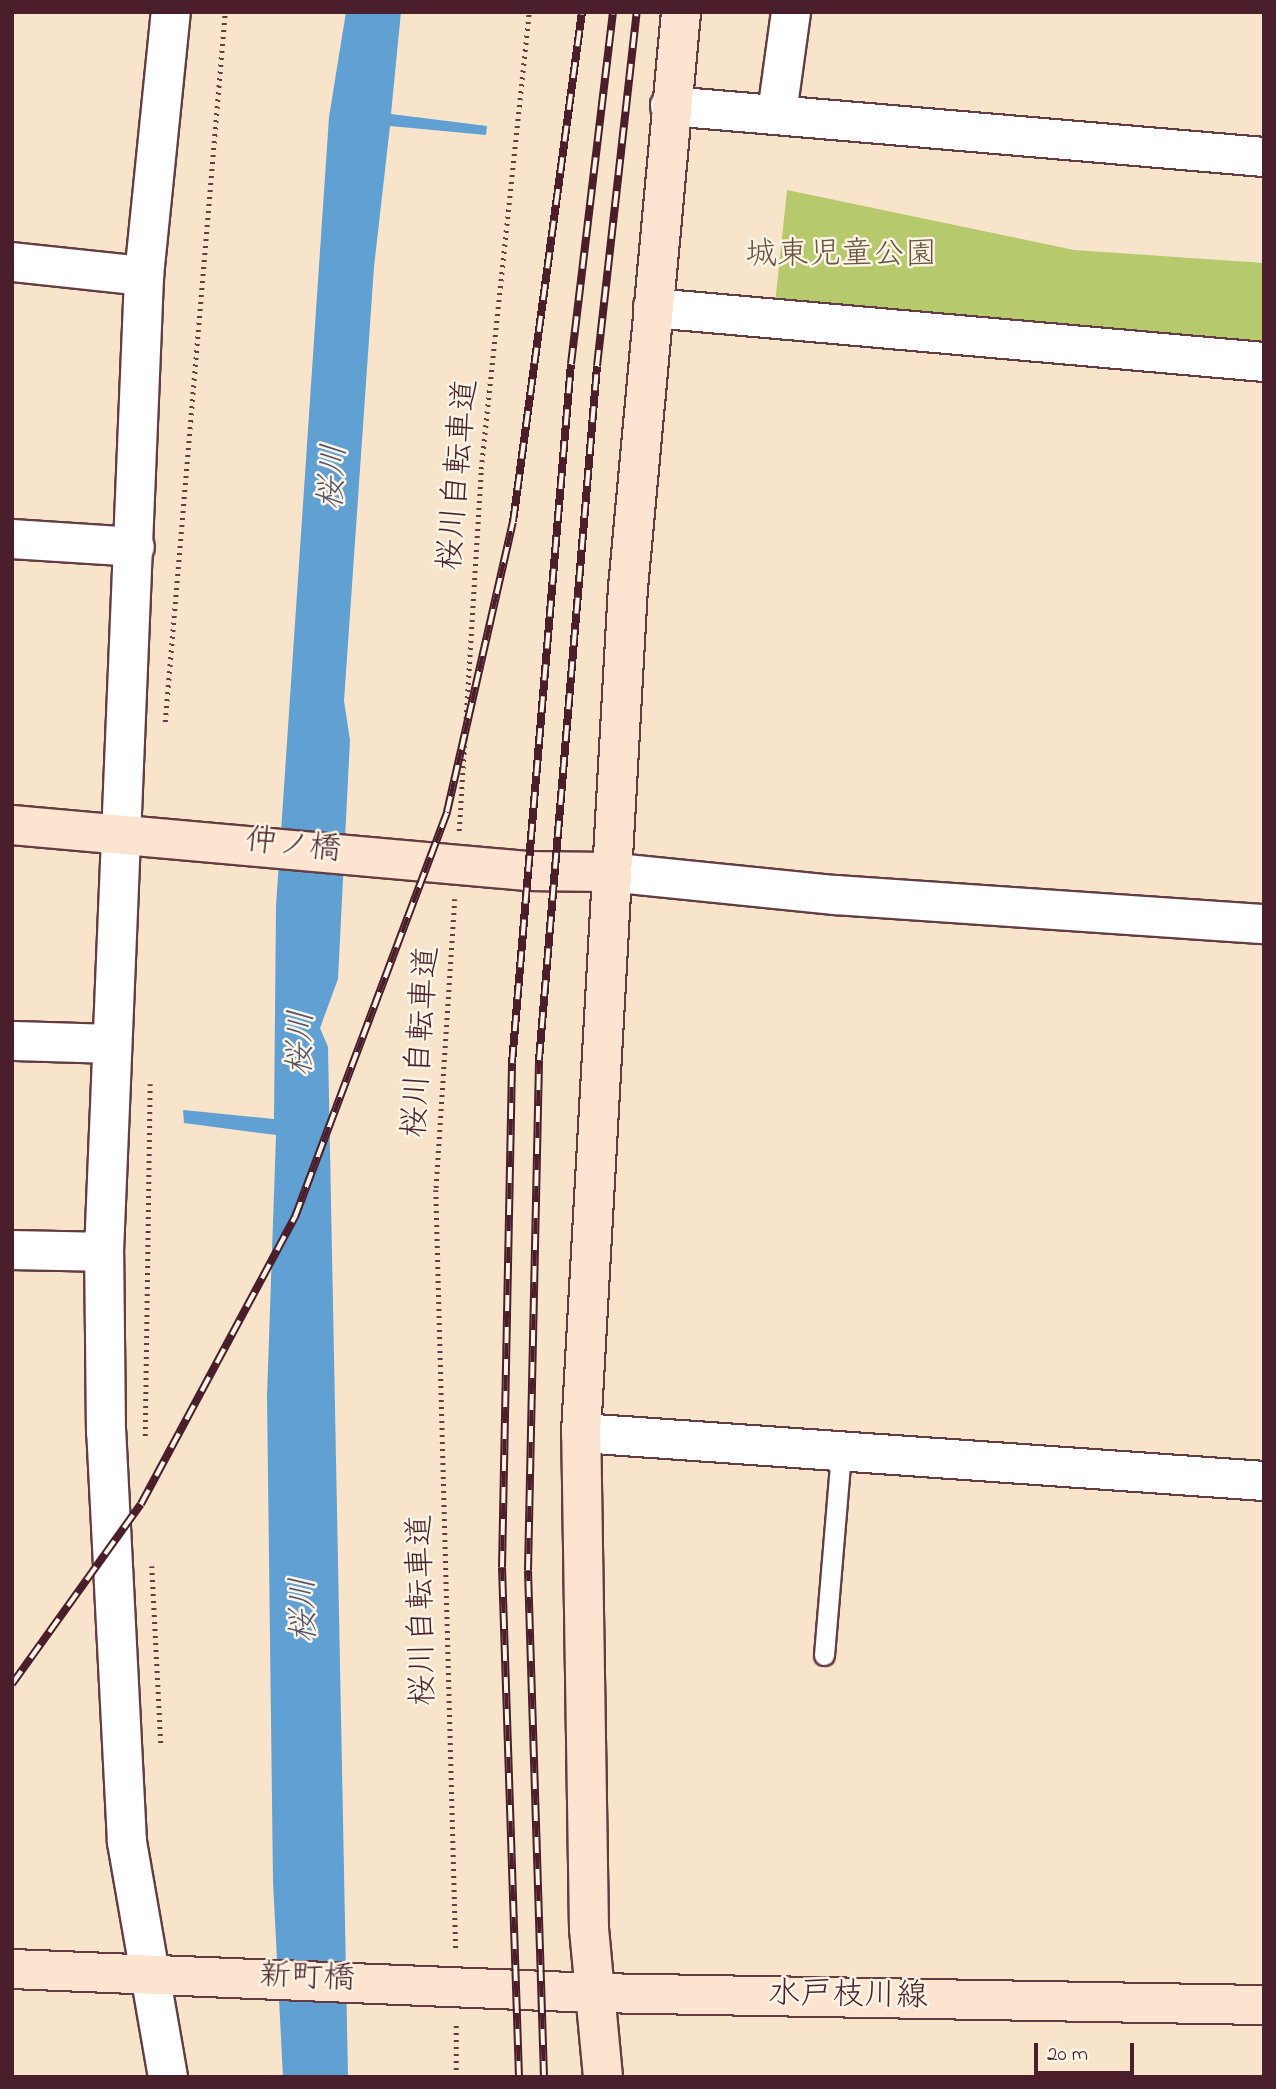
<!DOCTYPE html>
<html>
<head>
<meta charset="utf-8">
<style>
	body { margin:0 }
	#map { position:relative; width:1276px; height:2089px; overflow:hidden; background:#f7e4cb; font-family:"Indie Flower","Klee One",sans-serif }
	div>[style] { position:absolute }
	[style*='--x'] { left:calc(var(--x)*1px); top:calc(var(--y)*1px); width:calc(var(--w)*1px); rotate:calc(var(--a)*1deg) }
	.green>* { inset:0; background:#b6ca6d }
	.water>* { inset:0; background:#61a0d3 }
	.path>* { height:4.5px; margin-top:-2.25px; transform-origin:0; background:repeating-linear-gradient(90deg,#643d43 0 2px,transparent 0 7px) }
	.roads { filter:drop-shadow(2px 0 #643d43) drop-shadow(-2px 0 #643d43) drop-shadow(0 2px #643d43) drop-shadow(0 -2px #643d43) }
	.lane>* { height:19px; margin:-9.5px; padding:0 9.5px; transform-origin:9.5px; border-radius:9.5px; background:#fff }
	.street>* { height:38px; margin:-19px; padding:0 19px; transform-origin:19px; border-radius:19px; background:#fff }
	.secondary>* { height:38px; margin:-19px; padding:0 19px; transform-origin:19px; border-radius:19px; background:#fde4d1 }
	.rail>* { height:8px; margin-top:-4px; transform-origin:0; background:repeating-linear-gradient(90deg,#fcf5e5 0 16px,#4a1f2b 0 32px); box-sizing:border-box; border-block:2px solid #4a1f2b }
	span { translate:-50% -50%; white-space:nowrap; text-align:center; line-height:1.15; -webkit-text-stroke:5px #fcf5e5; paint-order:stroke }
	.park-label { font-size:32px; color:#6a523f }
	.street-label { font-size:32px; color:#4a1f2b }
	.water-label { font-size:33px; color:#53536e; font-style:italic }
	.frame { position:absolute; inset:0; border:14px solid #4a1f2b; pointer-events:none }
	.scale { position:absolute; left:1034px; top:2043px; width:100px; height:32px; box-sizing:border-box; border:4px solid #4a1f2b; border-top:0; padding-left:9px; font-size:21px; line-height:24px; white-space:nowrap; color:#4a1f2b; -webkit-text-stroke:5px #fcf5e5; paint-order:stroke }
</style>
</head>
<body>
<div id="map">
	<div class="green">
		<i style="clip-path:polygon(787px 190px,1074px 250px,1264px 263px,1264px 343px,775px 304px)"></i>
	</div>
	<div class="water">
		<i style="clip-path:polygon(346px 12px,401px 12px,391px 114px,487px 126px,486px 135px,390px 126px,374px 267px,344px 701px,350px 740px,338px 979px,320px 1028px,328px 1047px,348px 2077px,283px 2077px,273px 1882px,267px 1396px,276px 1135px,184px 1123px,183px 1110px,274px 1119px,276px 906px,329px 117px)"></i>
	</div>
	<div class="path">
		<i style="--x:165;--y:722;--w:713;--a:-85.17"></i>
		<i style="--x:459;--y:831;--w:363;--a:-86.5"></i>
		<i style="--x:481;--y:469;--w:460;--a:-84"></i>
		<i style="--x:455;--y:899;--w:292;--a:93.7"></i>
		<i style="--x:436;--y:1190;--w:763;--a:88.5"></i>
		<i style="--x:145;--y:1436;--w:352;--a:-89.2"></i>
		<i style="--x:152;--y:1566;--w:180;--a:87.1"></i>
		<i style="--x:456;--y:2077;--w:55;--a:-90"></i>
	</div>
	<div class="roads">
		<div class="lane">
			<i style="--x:824;--y:1655;--w:205;--a:-85.2"></i>
		</div>
		<div class="street">
			<i style="--x:670;--y:106;--w:596;--a:4.91"></i>
			<i style="--x:777;--y:113;--w:102;--a:-82.1"></i>
			<i style="--x:12;--y:262;--w:133;--a:6.1"></i>
			<i style="--x:653;--y:308;--w:613;--a:5.05"></i>
			<i style="--x:12;--y:539;--w:123;--a:3.7"></i>
			<i style="--x:608;--y:872;--w:229;--a:5.8"></i>
			<i style="--x:836;--y:895;--w:429;--a:3.9"></i>
			<i style="--x:12;--y:1041;--w:99;--a:1.7"></i>
			<i style="--x:12;--y:1250;--w:92;--a:1.2"></i>
			<i style="--x:581;--y:1433;--w:685;--a:4.02"></i>
			<i style="--x:168;--y:2077;--w:239;--a:-99.9"></i>
			<i style="--x:127;--y:1842;--w:411;--a:-92.9"></i>
			<i style="--x:106;--y:1432;--w:180;--a:-90.6"></i>
			<i style="--x:104;--y:1252;--w:977;--a:-87.65"></i>
			<i style="--x:144;--y:276;--w:265;--a:-84.2"></i>
		</div>
		<div class="secondary">
			<i style="--x:12;--y:825;--w:517;--a:5.1"></i>
			<i style="--x:527;--y:871;--w:81;--a:0.7"></i>
			<i style="--x:12;--y:1969;--w:582;--a:2.36"></i>
			<i style="--x:594;--y:1993;--w:670;--a:1.03"></i>
			<i style="--x:603;--y:2077;--w:149;--a:-95.4"></i>
			<i style="--x:589;--y:1929;--w:496;--a:-90.9"></i>
			<i style="--x:581;--y:1433;--w:846;--a:-86.82"></i>
			<i style="--x:628;--y:588;--w:578;--a:-84.74"></i>
		</div>
	</div>
	<div class="rail">
		<i style="--x:12;--y:1684;--w:221;--a:-54.4"></i>
		<i style="--x:141;--y:1504;--w:326;--a:-61.8"></i>
		<i style="--x:295;--y:1217;--w:433;--a:-69.4"></i>
		<i style="--x:447;--y:812;--w:297;--a:-77.2"></i>
		<i style="--x:513;--y:522;--w:515;--a:-82.3"></i>
		<i style="--x:519;--y:2077;--w:510;--a:-91.91"></i>
		<i style="--x:502;--y:1567;--w:504;--a:-88.86"></i>
		<i style="--x:512;--y:1063;--w:701;--a:-85.18"></i>
		<i style="--x:571;--y:364;--w:354;--a:-83.2"></i>
		<i style="--x:544;--y:2077;--w:507;--a:-91.81"></i>
		<i style="--x:528;--y:1570;--w:510;--a:-88.76"></i>
		<i style="--x:539;--y:1060;--w:696;--a:-85.22"></i>
		<i style="--x:597;--y:366;--w:356;--a:-83.6"></i>
	</div>
	<div class="park-label">
		<span style="left:841px;top:256px">城東児童公園</span>
	</div>
	<div class="street-label">
		<span style="left:460px;top:475px;rotate:-85deg">桜川自転車道</span>
		<span style="left:293px;top:847px;rotate:6deg">仲ノ橋</span>
		<span style="left:423px;top:1042px;rotate:-86deg">桜川自転車道</span>
		<span style="left:424px;top:1610px;rotate:-91deg">桜川自転車道</span>
		<span style="left:307px;top:1979px;rotate:2deg">新町橋</span>
		<span style="left:848px;top:1997px;rotate:1deg">水戸枝川線</span>
	</div>
	<div class="water-label">
		<span style="left:335px;top:477px;rotate:-86deg">桜川</span>
		<span style="left:303px;top:1043px;rotate:-88deg">桜川</span>
		<span style="left:306px;top:1610px;rotate:-91deg">桜川</span>
	</div>
	<div class="frame"></div>
	<div class="scale">20 m</div>
</div>
</body>
</html>
